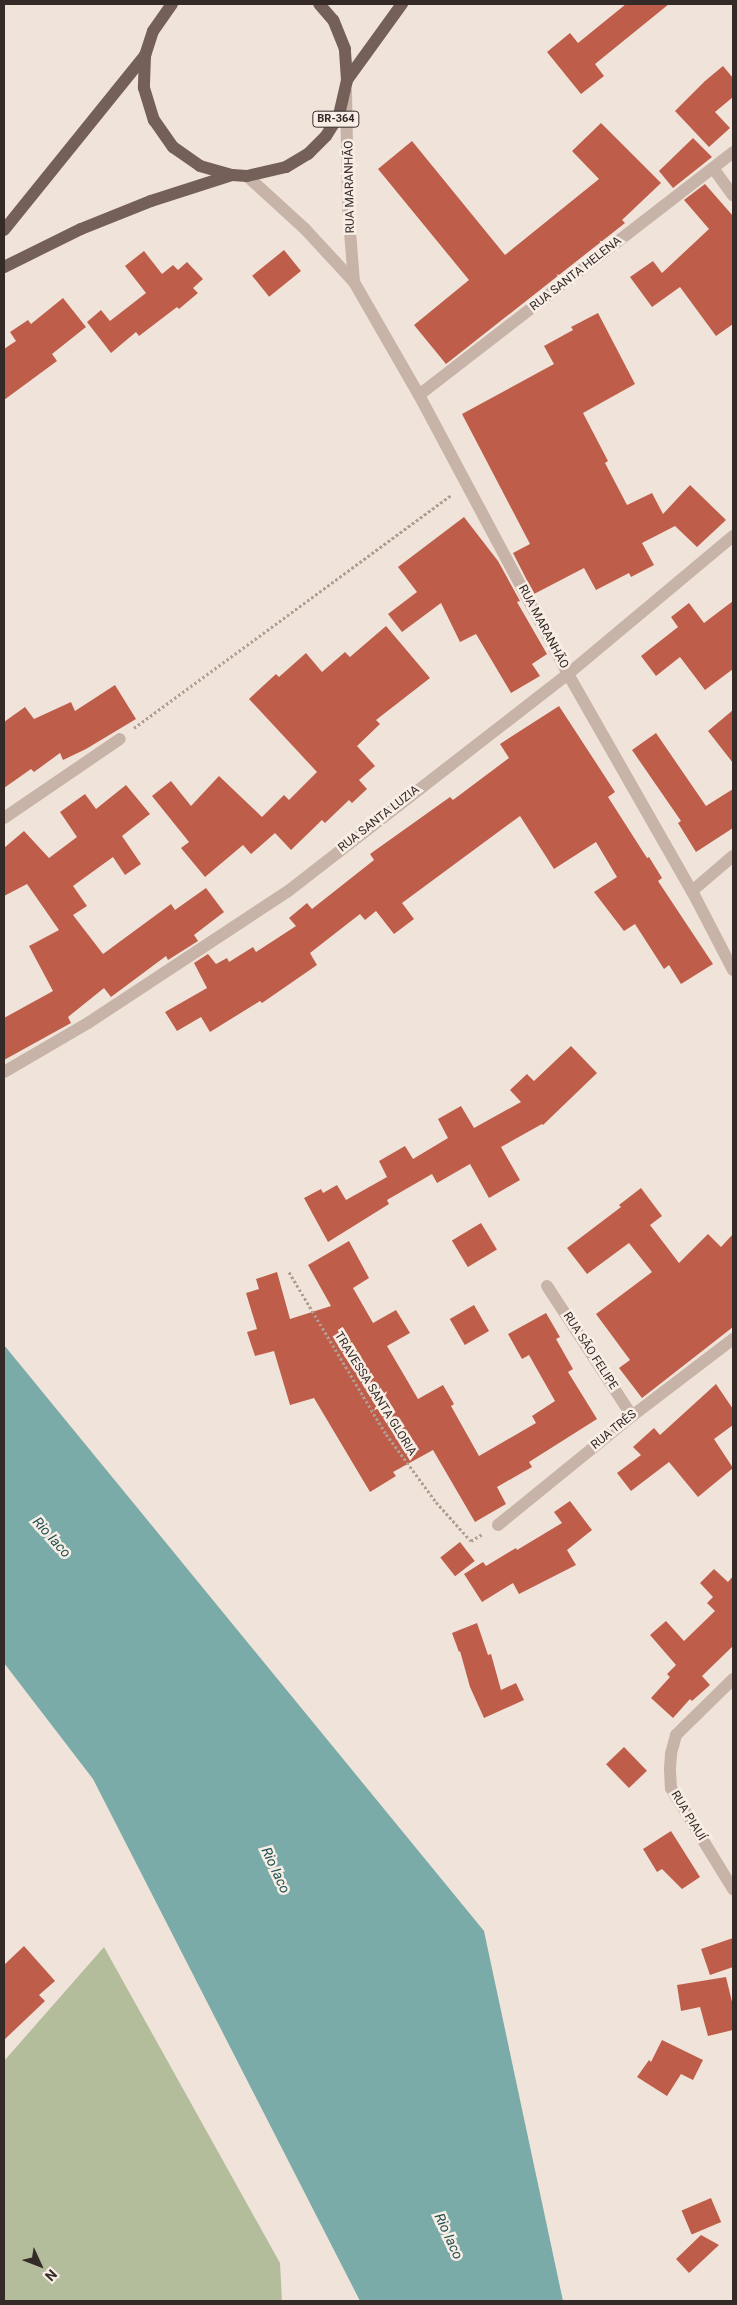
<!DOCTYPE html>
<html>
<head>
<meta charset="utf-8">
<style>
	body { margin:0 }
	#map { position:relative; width:737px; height:2305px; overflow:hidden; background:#f0e4da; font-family:Roboto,sans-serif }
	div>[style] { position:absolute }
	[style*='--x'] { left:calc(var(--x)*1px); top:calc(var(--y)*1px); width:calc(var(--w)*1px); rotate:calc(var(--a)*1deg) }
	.green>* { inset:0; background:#b4bd9b }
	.water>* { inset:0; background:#7baba9 }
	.building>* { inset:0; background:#be5e4a; transform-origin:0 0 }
	.path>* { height:3px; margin-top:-1.5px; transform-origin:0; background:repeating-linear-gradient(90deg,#b29d91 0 2.5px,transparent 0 5px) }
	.minor>* { height:12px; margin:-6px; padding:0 6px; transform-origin:6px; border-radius:6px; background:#c7b3a7 }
	.tertiary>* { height:12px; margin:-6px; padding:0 6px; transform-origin:6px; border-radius:6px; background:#c7b3a7 }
	.primary>* { height:12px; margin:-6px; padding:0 6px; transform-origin:6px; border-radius:6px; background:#756059 }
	span { translate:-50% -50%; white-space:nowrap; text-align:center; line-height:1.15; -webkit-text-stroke:5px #f8eee6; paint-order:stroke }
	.shield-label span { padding:1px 4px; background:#f8eee6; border:1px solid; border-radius:4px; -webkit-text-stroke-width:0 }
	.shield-label { font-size:11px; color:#342a27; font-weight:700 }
	.street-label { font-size:12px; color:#342a27 }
	.water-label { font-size:14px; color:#205252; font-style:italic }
	.frame { position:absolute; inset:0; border:5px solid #342a27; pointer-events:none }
	.north { position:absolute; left:15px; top:2240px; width:50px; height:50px; -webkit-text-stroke:4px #f8eee6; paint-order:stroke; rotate:133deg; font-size:14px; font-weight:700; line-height:20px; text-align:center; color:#342a27 }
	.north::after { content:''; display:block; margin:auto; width:18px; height:22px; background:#342a27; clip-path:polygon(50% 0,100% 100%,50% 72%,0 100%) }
</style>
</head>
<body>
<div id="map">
	<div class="green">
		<i style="clip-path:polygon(104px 1947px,280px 2263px,282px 2301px,4px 2301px,4px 2061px)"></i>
	</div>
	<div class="water">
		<i style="clip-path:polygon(4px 1345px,484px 1931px,563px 2301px,360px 2301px,93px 1779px,4px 1663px)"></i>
	</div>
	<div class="building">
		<i style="clip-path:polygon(626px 4px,669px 4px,595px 64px,604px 76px,581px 94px,547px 52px,570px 33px,578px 43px)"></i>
		<i style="clip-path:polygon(723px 66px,733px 78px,733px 97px,715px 112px,730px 128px,709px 147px,675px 111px,705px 81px)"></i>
		<i style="clip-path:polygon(601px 123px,661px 183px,622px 220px,625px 223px,446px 364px,414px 325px,469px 280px,378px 169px,412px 141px,505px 255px,599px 179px,572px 151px)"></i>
		<i style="clip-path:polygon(693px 138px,712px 157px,673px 188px,659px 171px)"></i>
		<i style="clip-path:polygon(705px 184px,733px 216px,733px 324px,716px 336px,680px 287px,652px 307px,630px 277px,653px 261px,662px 273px,709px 229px,684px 200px)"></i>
		<i style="left:284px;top:250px;width:27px;height:41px;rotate:51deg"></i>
		<i style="clip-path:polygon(144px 251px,162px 274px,173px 265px,178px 270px,187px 262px,203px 279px,193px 288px,198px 293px,179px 309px,177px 307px,139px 336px,136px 332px,111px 353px,87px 322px,101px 310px,110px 321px,146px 293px,125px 266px)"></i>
		<i style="clip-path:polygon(63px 298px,86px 327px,52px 354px,57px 361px,4px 400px,4px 349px,16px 341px,10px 332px,28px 320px,31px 324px)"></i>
		<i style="clip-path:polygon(598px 313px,635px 384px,583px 413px,608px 461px,605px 463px,627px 505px,652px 493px,663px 514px,690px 485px,726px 520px,697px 547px,675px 526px,642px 543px,654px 565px,631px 577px,629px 573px,596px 590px,584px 568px,534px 594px,513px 553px,530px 544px,462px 414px,554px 364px,544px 346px,573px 330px,571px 327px)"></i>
		<i style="clip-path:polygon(464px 517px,498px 561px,520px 601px,517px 602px,547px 654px,532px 664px,540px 676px,511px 693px,476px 634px,460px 642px,441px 603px,402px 632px,388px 614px,417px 592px,398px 567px)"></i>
		<i style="clip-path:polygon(733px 601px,733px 669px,705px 690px,680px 657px,656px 676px,641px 656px,678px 627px,671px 617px,689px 603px,704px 623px)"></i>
		<i style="clip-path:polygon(386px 626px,430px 678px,376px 720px,380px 724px,357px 746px,375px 766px,359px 780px,367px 789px,352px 803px,349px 800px,325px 823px,322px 820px,291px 850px,275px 833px,251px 854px,243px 845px,205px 877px,181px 848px,189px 842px,152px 796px,171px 781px,191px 806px,219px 776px,262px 817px,284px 795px,289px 800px,317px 772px,249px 699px,276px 674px,279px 677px,306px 653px,322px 672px,345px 652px,350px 657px)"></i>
		<i style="clip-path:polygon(115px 685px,136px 719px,86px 749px,63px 760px,60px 753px,34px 772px,31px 769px,4px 788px,4px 722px,25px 707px,34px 719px,71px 702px,75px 711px)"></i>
		<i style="clip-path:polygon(559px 706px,615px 792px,608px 797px,647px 858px,649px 857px,662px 878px,658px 881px,713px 964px,681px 984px,669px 965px,664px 969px,635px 924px,624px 931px,594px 892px,617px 877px,596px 842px,554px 869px,520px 816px,402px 903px,414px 919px,394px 934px,376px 911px,365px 920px,360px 914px,310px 953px,317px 965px,262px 1003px,260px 1001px,210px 1032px,201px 1017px,177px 1031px,165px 1012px,207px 988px,194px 963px,208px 954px,216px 964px,227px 958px,229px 962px,253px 947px,256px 952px,296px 926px,289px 918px,307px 903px,312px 909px,374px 860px,370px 854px,450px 797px,453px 800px,509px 758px,500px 744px)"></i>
		<i style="clip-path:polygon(733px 710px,733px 763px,708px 731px)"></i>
		<i style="clip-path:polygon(656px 733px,706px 806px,733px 789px,733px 828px,696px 852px,678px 823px,681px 821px,632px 750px)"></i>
		<i style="clip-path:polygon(126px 785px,150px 814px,122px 836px,141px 864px,125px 875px,113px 857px,73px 886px,87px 906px,73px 915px,103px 954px,171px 904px,175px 910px,206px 888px,224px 912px,194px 935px,198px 941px,168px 960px,166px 956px,111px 997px,104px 988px,68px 1017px,71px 1023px,4px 1060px,4px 1018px,53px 991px,29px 946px,59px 930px,27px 884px,4px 896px,4px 848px,24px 831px,49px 858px,77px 837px,60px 812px,85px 794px,96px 809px)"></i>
		<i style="clip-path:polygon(571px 1046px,597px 1073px,543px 1125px,542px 1124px,501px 1147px,520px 1180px,489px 1198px,470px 1164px,437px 1183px,432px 1174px,387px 1200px,389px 1204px,328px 1242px,304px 1198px,321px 1189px,323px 1193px,337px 1185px,346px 1200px,387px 1177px,379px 1161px,405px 1146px,413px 1159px,448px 1138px,438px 1119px,461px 1106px,474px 1128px,521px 1102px,510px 1090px,527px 1074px,534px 1081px)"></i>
		<i style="clip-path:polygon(641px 1188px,662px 1216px,650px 1225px,679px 1263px,708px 1234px,721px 1247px,733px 1234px,733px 1327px,642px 1398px,619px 1368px,630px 1360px,596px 1314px,652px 1272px,629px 1243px,587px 1274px,567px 1248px,621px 1207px,619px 1205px)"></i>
		<i style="left:481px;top:1223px;width:31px;height:34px;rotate:59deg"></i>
		<i style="clip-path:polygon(349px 1241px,369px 1278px,353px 1288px,373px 1323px,396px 1310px,410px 1333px,387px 1346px,418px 1399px,443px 1385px,454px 1404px,451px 1406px,479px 1456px,536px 1423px,532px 1416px,555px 1401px,529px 1355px,522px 1359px,508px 1334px,546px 1313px,560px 1337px,556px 1339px,573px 1369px,568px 1372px,597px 1419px,529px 1462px,532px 1467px,497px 1487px,506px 1504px,475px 1522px,433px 1450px,393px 1472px,396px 1476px,370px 1492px,314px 1398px,290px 1405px,274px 1351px,255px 1356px,247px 1332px,257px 1329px,246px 1293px,259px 1289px,256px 1279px,277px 1272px,290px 1319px,331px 1306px,308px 1265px)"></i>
		<i style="left:474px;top:1305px;width:30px;height:28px;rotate:60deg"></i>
		<i style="clip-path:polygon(716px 1384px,733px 1409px,733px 1425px,714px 1439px,733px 1468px,698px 1497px,669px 1462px,631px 1491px,617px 1473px,641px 1455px,633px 1447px,654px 1428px,660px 1435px)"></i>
		<i style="clip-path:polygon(570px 1501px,592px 1530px,567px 1550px,576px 1565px,519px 1594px,513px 1583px,482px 1602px,464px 1574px,483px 1562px,486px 1566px,516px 1548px,517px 1550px,562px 1523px,554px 1512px)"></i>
		<i style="left:460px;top:1542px;width:24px;height:25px;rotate:52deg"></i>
		<i style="clip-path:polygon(714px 1569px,728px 1582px,733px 1576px,733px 1646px,702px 1676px,710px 1685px,692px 1701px,690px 1699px,673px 1718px,651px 1698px,670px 1677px,667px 1674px,676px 1665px,650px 1635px,666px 1621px,684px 1641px,715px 1611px,707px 1603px,713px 1597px,700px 1583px)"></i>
		<i style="clip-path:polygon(477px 1623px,488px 1655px,491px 1654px,501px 1690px,516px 1683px,524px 1700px,484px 1718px,470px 1687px,460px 1651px,459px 1652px,452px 1633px)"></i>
		<i style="left:624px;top:1747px;width:33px;height:25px;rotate:46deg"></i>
		<i style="clip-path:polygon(671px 1831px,700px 1877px,682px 1889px,662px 1869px,657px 1872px,643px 1849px)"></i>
		<i style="clip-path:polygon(733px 1938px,733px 1967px,710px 1975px,701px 1949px)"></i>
		<i style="clip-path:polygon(24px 1946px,55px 1981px,39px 1995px,45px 2001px,4px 2040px,4px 1965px)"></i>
		<i style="clip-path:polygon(726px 1977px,733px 2006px,733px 2030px,708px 2036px,700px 2007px,681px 2011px,677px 1985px)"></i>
		<i style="clip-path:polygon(662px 2040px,703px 2060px,693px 2080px,681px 2074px,667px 2096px,637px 2077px,649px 2060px,651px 2062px)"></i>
		<i style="left:711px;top:2198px;width:26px;height:32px;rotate:67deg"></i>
		<i style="clip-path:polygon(701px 2235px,719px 2245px,689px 2273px,676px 2259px)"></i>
	</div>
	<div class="path">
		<i style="--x:134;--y:728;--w:393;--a:-36.3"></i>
		<i style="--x:289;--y:1272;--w:189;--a:59.1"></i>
		<i style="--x:386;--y:1434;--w:84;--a:53.7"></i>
		<i style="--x:436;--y:1502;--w:52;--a:48.1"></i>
		<i style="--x:471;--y:1541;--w:13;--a:-32"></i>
	</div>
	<div class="minor">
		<i style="--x:713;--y:168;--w:34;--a:54"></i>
		<i style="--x:419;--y:395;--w:397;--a:-37.7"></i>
		<i style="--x:4;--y:818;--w:140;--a:-34.3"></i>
		<i style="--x:692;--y:891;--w:54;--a:-40.5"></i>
		<i style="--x:4;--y:1072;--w:97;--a:-30.3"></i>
		<i style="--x:88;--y:1023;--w:238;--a:-33.4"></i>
		<i style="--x:287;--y:892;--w:356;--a:-37.8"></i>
		<i style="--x:568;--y:674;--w:215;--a:-39.9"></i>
		<i style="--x:547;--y:1286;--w:155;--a:56.8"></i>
		<i style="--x:498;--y:1525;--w:173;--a:-39.1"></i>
		<i style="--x:632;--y:1416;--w:127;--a:-37.3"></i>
		<i style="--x:733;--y:1679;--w:80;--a:135.5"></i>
		<i style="--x:676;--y:1735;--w:20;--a:105"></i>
		<i style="--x:671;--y:1754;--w:16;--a:94"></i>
		<i style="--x:670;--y:1770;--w:18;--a:87"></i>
		<i style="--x:671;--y:1788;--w:119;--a:58.5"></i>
	</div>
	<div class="tertiary">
		<i style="--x:346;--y:91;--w:115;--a:89"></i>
		<i style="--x:348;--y:206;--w:76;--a:85.5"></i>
		<i style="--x:247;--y:176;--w:79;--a:42.4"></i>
		<i style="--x:305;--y:229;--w:72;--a:47.2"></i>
		<i style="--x:354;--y:282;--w:130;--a:60.1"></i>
		<i style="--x:419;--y:395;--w:316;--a:61.9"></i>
		<i style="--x:568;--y:674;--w:250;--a:60.3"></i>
		<i style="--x:692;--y:891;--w:89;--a:62.6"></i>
	</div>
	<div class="primary">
		<i style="--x:172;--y:4;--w:33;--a:125"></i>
		<i style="--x:153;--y:31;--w:25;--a:108"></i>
		<i style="--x:145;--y:55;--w:33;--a:92"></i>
		<i style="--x:144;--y:88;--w:34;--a:73"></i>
		<i style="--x:154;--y:120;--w:33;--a:55"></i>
		<i style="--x:173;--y:147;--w:33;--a:35"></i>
		<i style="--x:200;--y:166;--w:33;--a:16"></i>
		<i style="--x:232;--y:175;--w:15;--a:4"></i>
		<i style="--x:247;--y:176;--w:40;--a:-13"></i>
		<i style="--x:286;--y:167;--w:26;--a:-31"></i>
		<i style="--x:308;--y:154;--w:25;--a:-45"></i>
		<i style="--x:326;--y:136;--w:25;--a:-58"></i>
		<i style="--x:339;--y:115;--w:36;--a:-77"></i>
		<i style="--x:347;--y:80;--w:31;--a:-94"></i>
		<i style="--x:345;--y:49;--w:31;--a:-112"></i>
		<i style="--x:333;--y:20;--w:21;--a:-131"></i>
		<i style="--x:347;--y:80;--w:94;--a:-54.1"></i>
		<i style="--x:4;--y:230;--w:225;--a:-51.1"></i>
		<i style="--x:4;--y:267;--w:86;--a:-26.3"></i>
		<i style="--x:81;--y:229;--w:75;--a:-21.8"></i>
		<i style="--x:151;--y:201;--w:85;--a:-17.8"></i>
	</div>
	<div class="shield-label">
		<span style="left:336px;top:119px">BR-364</span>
	</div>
	<div class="street-label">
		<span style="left:350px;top:187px;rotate:-91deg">RUA MARANHÃO</span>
		<span style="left:576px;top:274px;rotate:-38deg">RUA SANTA HELENA</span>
		<span style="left:543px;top:627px;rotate:62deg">RUA MARANHÃO</span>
		<span style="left:379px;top:819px;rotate:-38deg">RUA SANTA LUZIA</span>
		<span style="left:590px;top:1351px;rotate:57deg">RUA SÃO FELIPE</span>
		<span style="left:375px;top:1394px;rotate:58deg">TRAVESSA SANTA GLORIA</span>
		<span style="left:614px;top:1430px;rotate:-39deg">RUA TRÊS</span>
		<span style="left:688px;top:1816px;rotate:59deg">RUA PIAUÍ</span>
	</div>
	<div class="water-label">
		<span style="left:52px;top:1537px;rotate:48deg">Rio Iaco</span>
		<span style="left:276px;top:1870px;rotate:65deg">Rio Iaco</span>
		<span style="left:449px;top:2236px;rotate:65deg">Rio Iaco</span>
	</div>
	<div class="frame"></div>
	<div class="north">N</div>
</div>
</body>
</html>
